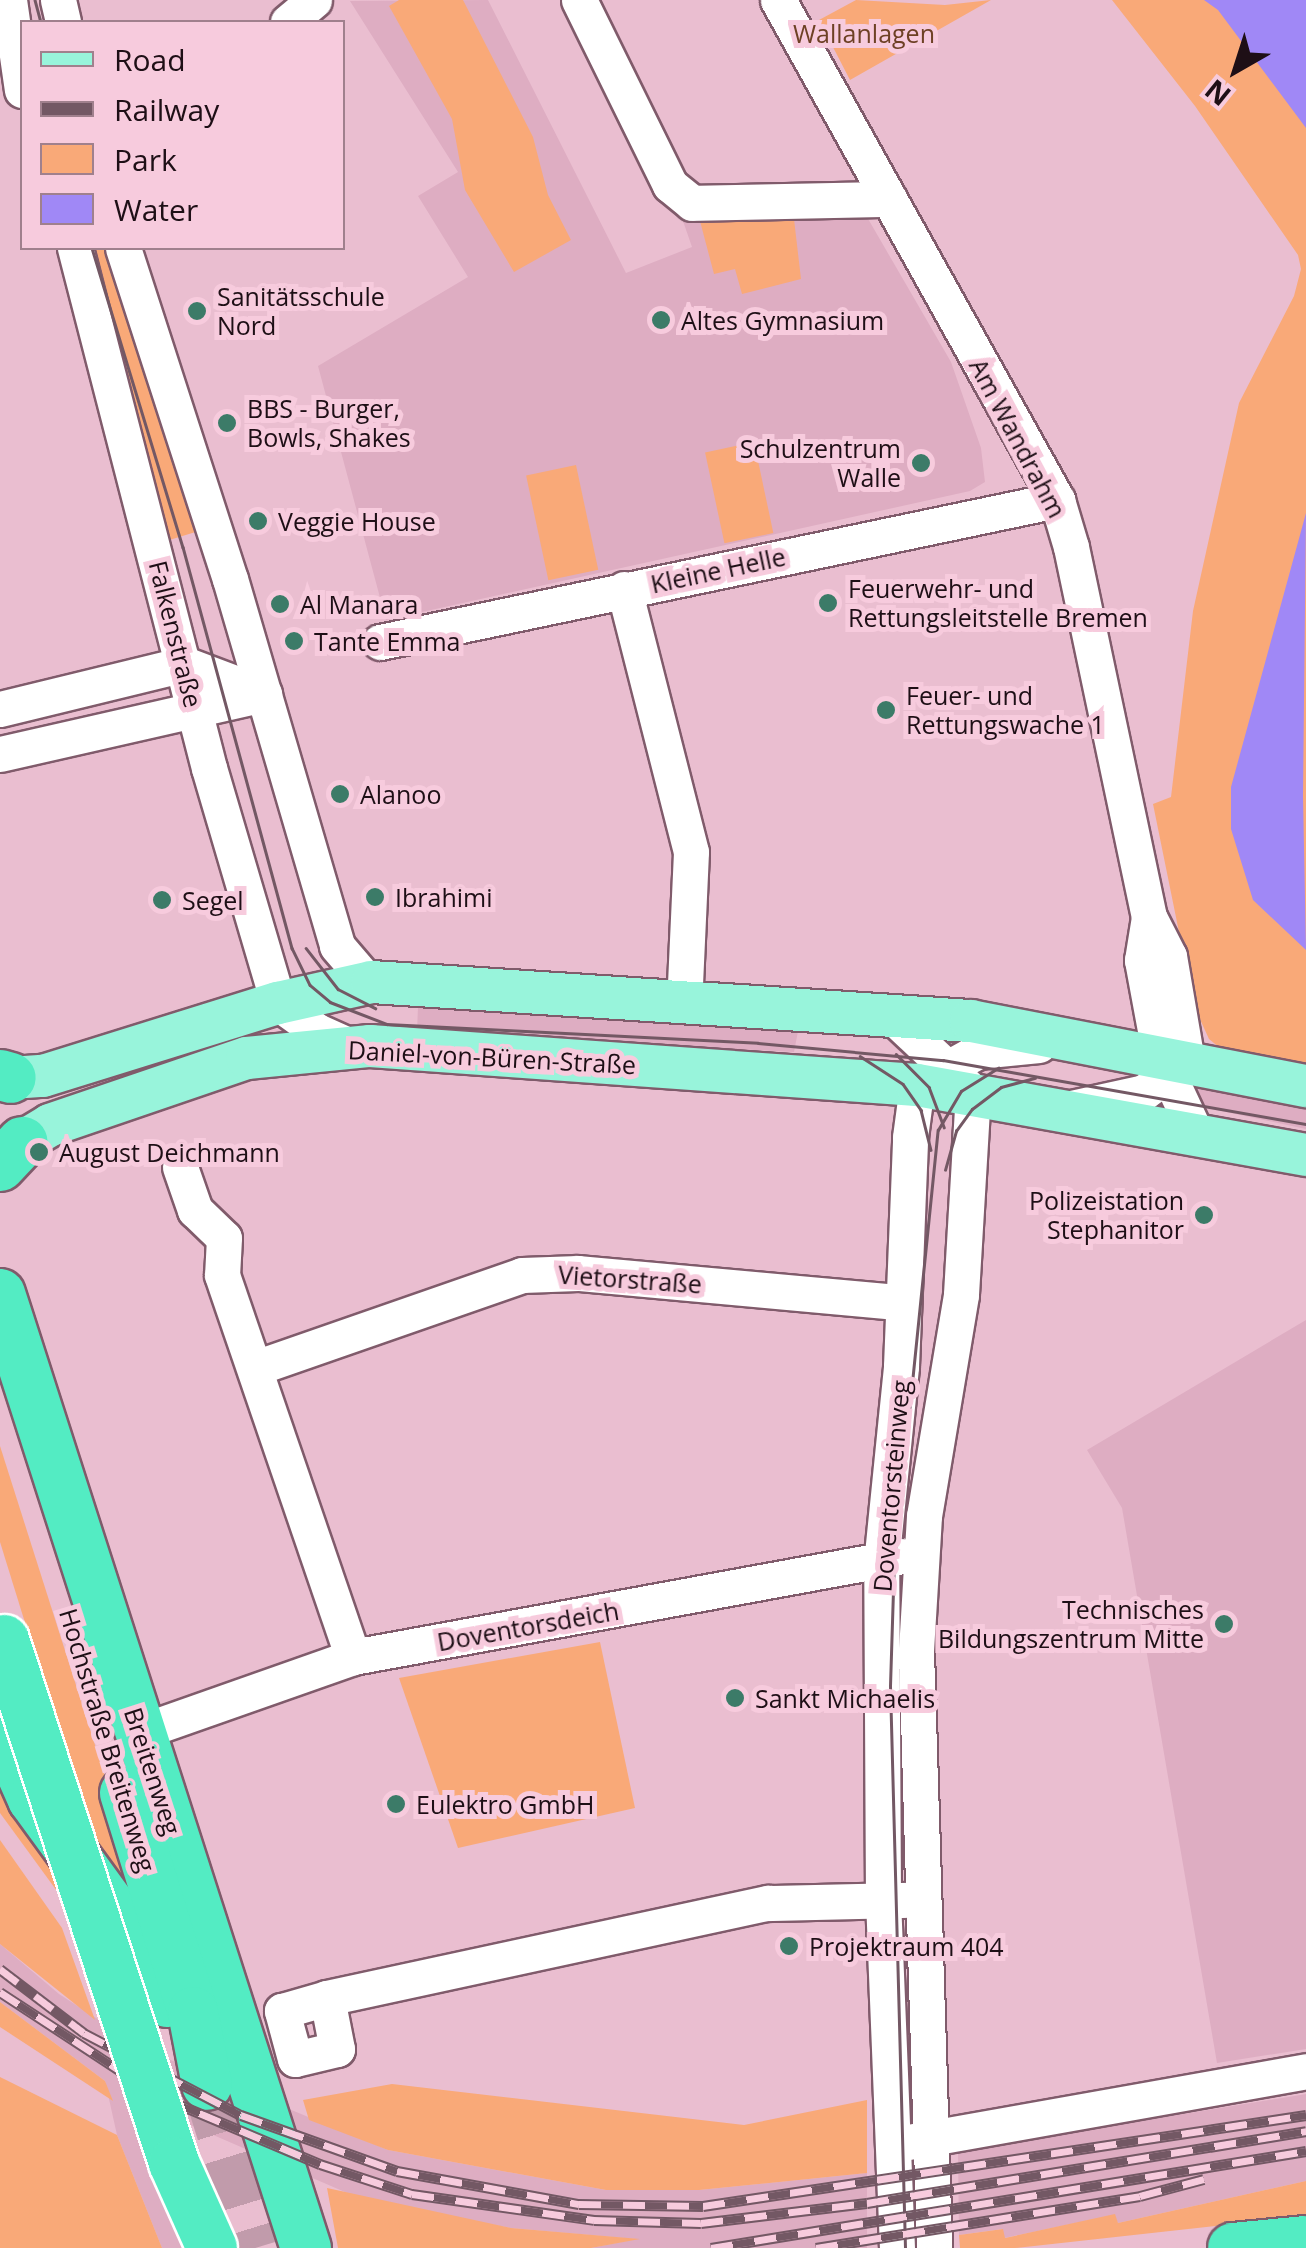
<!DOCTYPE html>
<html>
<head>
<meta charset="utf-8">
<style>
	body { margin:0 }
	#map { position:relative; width:1306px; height:2248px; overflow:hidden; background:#eabed0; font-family:"Open Sans",sans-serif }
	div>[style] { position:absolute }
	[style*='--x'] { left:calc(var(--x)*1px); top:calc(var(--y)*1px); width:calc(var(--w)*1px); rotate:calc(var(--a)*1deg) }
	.built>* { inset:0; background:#deadc2 }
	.green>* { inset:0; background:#f9a978; transform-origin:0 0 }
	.water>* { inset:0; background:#a088f6 }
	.highway-tunnel>* { height:50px; margin-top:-25px; transform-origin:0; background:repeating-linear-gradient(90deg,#c19bab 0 50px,transparent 0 75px) }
	.roads { filter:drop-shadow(2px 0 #805b6b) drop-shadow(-2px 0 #805b6b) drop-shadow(0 2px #805b6b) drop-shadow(0 -2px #805b6b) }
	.minor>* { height:35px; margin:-17.5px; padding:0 17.5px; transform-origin:17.5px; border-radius:17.5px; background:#fff }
	.major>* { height:42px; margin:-21px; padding:0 21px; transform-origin:21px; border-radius:21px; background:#98f4db }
	.highway>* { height:50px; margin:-25px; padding:0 25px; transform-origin:25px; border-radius:25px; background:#53ecc3 }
	.tram>* { height:2.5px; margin:-1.25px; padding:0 1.25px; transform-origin:1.25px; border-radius:1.25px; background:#735864 }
	.rail>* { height:11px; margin-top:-5.5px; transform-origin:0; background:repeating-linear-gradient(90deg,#f7cbdd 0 22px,#735864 0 44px); box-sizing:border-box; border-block:2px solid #735864 }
	.bridges { filter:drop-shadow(2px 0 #fff) drop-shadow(-2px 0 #fff) drop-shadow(0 2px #fff) drop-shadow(0 -2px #fff) }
	.highway-bridge>* { height:50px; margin:-25px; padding:0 25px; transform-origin:25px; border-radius:25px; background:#53ecc3 }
	.dots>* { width:28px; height:28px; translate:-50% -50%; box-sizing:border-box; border:5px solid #f7cbdd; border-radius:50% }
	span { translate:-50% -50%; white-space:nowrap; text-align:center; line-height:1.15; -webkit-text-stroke:10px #f7cbdd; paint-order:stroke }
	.park-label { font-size:25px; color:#6e4125 }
	.poi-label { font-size:25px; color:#1e0f16 }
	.left { translate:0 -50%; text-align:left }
	.right { translate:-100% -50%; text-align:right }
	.street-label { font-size:25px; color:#1e0f16 }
	.legend { position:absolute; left:20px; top:20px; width:325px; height:230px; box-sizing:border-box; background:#f7cbdd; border:2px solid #a0808d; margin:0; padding:12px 18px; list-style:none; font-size:30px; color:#1e0f16 }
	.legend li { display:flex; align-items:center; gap:20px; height:50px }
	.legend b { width:50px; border:2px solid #a0808d }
	.north { position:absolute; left:1186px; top:20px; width:100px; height:100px; -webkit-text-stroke:8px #f7cbdd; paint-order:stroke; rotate:219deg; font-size:28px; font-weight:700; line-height:40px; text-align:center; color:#1e0f16 }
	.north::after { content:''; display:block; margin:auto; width:35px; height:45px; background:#1e0f16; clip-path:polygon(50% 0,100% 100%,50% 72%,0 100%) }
</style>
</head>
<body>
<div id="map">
	<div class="built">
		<i style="clip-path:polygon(488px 0,626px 273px,692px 247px,683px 221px,867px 217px,951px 362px,981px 448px,985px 482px,970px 491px,386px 620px,318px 366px,468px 277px,418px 196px,458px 172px,350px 1px)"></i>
		<i style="clip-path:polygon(418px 1007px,529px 1014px,799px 1026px,794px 1052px,417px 1032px)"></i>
		<i style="clip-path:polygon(1186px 1082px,1306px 1107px,1306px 1129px,1203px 1107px)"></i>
		<i style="clip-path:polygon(1306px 1320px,1306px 2049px,1217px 2063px,1122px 1508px,1087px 1450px)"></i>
		<i style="clip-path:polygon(0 1944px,59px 1994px,144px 2049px,388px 2150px,606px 2190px,699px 2190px,867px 2173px,867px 2248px,591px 2248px,636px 2239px,511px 2228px,368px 2202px,167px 2115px,210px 2248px,162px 2248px,117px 2135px,105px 2081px,0 2002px)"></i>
		<i style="clip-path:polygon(1306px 2094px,1306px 2181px,1118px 2223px,1114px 2215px,1004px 2238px,1002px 2229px,959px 2235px,958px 2151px)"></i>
	</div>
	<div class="green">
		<i style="clip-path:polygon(399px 0,463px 0,533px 137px,548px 195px,571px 240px,514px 272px,465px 190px,452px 119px,389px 6px)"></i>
		<i style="clip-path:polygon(856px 0,945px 5px,991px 0,850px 80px,819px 20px)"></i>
		<i style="clip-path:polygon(1112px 0,1306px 0,1306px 1074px,1231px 1057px,1209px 1039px,1194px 1006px,1153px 804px,1171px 797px,1193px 611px,1239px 403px,1294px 296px,1301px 269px,1298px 255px,1195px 106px)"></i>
		<i style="clip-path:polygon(794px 219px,801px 279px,742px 294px,735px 269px,714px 274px,700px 221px)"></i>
		<i style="clip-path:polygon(84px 248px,114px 248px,202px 530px,163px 542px)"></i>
		<i style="left:754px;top:442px;width:93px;height:50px;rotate:78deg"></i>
		<i style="left:576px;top:465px;width:107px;height:51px;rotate:78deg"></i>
		<i style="clip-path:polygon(0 1446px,150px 1918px,106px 1884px,0 1542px)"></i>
		<i style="clip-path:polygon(600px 1642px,635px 1808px,458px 1848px,399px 1678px)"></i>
		<i style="clip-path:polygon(0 1788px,60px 1874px,73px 1913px,0 1813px)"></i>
		<i style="clip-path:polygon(0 1840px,62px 1928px,95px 2020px,0 1944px)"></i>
		<i style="clip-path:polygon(0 2002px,105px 2081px,113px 2101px,0 2027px)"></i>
		<i style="clip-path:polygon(0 2077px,117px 2135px,162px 2248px,0 2248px)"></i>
		<i style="clip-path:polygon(392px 2084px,744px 2125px,867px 2100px,867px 2173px,699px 2190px,606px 2190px,388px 2150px,309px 2120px,303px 2100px)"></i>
		<i style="clip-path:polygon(1306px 2181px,1306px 2216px,1015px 2248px,960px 2248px,959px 2235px,1003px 2229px,1005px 2238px,1115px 2214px,1118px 2223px)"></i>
		<i style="clip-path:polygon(327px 2188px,511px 2228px,640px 2239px,591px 2248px,338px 2248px)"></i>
	</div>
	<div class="water">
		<i style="clip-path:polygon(1204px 0,1306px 0,1306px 128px,1218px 10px)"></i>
		<i style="clip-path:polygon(1306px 513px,1303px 796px,1306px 950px,1253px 900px,1231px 829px,1231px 787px)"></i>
	</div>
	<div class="highway-tunnel">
		<i style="--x:207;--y:2085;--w:170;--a:72.9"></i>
	</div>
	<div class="roads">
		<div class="minor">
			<i style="--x:9;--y:0;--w:91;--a:81.8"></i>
			<i style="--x:58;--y:0;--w:23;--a:77"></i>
			<i style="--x:579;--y:0;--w:206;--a:63.8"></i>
			<i style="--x:670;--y:185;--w:28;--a:39"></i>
			<i style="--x:692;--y:203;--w:197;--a:-1.2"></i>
			<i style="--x:778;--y:0;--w:573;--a:60.84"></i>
			<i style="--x:1057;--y:500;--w:49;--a:73.4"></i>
			<i style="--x:1071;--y:547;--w:378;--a:78.1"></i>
			<i style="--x:1149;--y:917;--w:44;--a:62.9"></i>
			<i style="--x:1169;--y:956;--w:107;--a:80.3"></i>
			<i style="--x:1187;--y:1061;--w:53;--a:144.2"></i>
			<i style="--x:1144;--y:1092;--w:75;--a:167.6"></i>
			<i style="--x:288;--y:22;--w:34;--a:-40"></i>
			<i style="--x:75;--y:248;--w:537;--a:75.55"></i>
			<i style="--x:209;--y:768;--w:245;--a:73.6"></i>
			<i style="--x:278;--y:1003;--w:48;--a:35.7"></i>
			<i style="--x:317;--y:1031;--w:39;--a:24"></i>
			<i style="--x:123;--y:248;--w:348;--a:72.1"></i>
			<i style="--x:230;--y:579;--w:382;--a:73.7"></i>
			<i style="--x:337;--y:946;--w:48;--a:49.3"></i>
			<i style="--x:624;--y:589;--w:271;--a:75.7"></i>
			<i style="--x:691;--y:852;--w:152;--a:92.6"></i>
			<i style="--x:380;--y:642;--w:692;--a:-11.85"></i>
			<i style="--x:0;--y:709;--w:189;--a:-13.7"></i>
			<i style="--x:184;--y:664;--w:85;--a:20.6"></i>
			<i style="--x:0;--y:754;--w:271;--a:-12.8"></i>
			<i style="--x:1149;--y:917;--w:44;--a:99.2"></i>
			<i style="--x:1142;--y:960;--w:99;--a:79.5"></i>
			<i style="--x:1160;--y:1057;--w:89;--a:64.9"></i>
			<i style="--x:891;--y:1015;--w:112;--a:43.2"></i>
			<i style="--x:973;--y:1092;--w:203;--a:93.4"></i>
			<i style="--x:961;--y:1295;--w:224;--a:99.5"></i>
			<i style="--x:924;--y:1516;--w:135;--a:93.4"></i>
			<i style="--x:916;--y:1651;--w:597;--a:88.27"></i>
			<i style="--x:180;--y:1167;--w:46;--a:70.8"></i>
			<i style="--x:195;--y:1210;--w:40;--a:44"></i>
			<i style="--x:224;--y:1238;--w:37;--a:93"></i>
			<i style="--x:222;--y:1275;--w:404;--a:71.1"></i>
			<i style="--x:255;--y:1368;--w:283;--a:-19.2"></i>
			<i style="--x:522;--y:1275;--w:56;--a:-2"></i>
			<i style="--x:578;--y:1273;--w:322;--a:5.2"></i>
			<i style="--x:140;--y:1732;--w:226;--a:-19.4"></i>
			<i style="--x:353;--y:1657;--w:559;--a:-10.41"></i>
			<i style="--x:327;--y:1998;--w:52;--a:78.9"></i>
			<i style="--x:337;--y:2049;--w:43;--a:166.6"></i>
			<i style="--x:295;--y:2059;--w:50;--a:-105.2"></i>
			<i style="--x:282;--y:2011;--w:47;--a:-16.1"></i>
			<i style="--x:327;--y:1998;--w:451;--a:-12.2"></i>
			<i style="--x:768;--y:1903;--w:137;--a:-1.3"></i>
			<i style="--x:903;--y:2143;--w:409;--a:-10.1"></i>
			<i style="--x:897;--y:2248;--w:348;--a:-92.3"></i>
			<i style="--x:883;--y:1900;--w:336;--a:-90.3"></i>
			<i style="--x:881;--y:1564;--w:199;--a:-84.2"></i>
			<i style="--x:901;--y:1366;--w:229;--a:-87.7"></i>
			<i style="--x:910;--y:1137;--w:52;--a:-82.3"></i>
			<i style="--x:917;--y:1085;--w:70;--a:-29.1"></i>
			<i style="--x:978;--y:1051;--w:61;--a:-5.6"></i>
		</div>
		<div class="major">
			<i style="--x:11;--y:1078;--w:32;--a:-4"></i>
			<i style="--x:43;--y:1076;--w:246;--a:-17.3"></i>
			<i style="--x:278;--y:1003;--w:96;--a:-12.6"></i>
			<i style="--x:372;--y:982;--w:600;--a:3.73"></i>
			<i style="--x:971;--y:1021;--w:341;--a:11"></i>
			<i style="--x:22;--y:1142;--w:33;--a:-31"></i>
			<i style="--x:50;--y:1125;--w:208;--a:-18.8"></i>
			<i style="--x:247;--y:1058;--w:124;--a:-5.6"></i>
			<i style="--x:370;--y:1046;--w:548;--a:4.08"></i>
			<i style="--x:917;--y:1085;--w:395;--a:10.2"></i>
		</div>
		<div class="highway">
			<i style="--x:0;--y:1075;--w:11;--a:15"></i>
			<i style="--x:0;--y:1166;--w:33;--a:-47"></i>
			<i style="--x:0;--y:1294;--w:1002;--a:72.22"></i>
			<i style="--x:0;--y:1725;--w:81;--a:66"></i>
			<i style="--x:33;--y:1799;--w:137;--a:53.9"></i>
			<i style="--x:114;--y:1910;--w:106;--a:60.1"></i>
			<i style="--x:125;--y:1793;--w:229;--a:72.8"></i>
			<i style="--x:193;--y:2012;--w:74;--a:79.1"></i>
			<i style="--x:1233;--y:2248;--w:73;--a:-5.5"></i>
		</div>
	</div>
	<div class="tram">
		<i style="--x:35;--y:0;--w:23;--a:75"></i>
		<i style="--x:92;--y:248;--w:313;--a:73.1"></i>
		<i style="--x:183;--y:547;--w:416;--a:74.8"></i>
		<i style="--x:292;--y:948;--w:41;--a:64.1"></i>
		<i style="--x:310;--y:985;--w:26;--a:40"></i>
		<i style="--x:330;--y:1002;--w:61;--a:21.1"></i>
		<i style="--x:387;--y:1024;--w:371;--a:2.9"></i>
		<i style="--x:758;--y:1043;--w:186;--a:5.3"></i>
		<i style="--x:943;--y:1060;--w:369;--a:10"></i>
		<i style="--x:306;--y:948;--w:52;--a:52"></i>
		<i style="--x:338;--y:989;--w:42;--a:27.2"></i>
		<i style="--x:896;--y:1054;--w:47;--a:45"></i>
		<i style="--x:929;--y:1087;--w:43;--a:69.4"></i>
		<i style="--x:860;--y:1056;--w:51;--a:33.1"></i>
		<i style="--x:903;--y:1084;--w:32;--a:55"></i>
		<i style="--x:921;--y:1110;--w:41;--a:76"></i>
		<i style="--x:945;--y:1170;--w:41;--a:-74.2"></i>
		<i style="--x:956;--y:1131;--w:27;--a:-54"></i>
		<i style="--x:972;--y:1109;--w:36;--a:-37"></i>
		<i style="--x:1001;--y:1087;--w:35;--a:-15"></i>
		<i style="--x:905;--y:2248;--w:562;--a:-91.53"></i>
		<i style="--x:890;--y:1686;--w:126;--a:-88.2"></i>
		<i style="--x:894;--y:1560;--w:432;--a:-84.2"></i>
		<i style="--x:938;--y:1130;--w:45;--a:-59.5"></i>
		<i style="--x:961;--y:1091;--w:44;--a:-31.9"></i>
	</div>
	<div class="rail">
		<i style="--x:0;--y:1969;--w:106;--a:37.3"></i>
		<i style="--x:84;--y:2033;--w:177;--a:27.6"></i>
		<i style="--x:241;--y:2115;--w:166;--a:19.7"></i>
		<i style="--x:397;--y:2171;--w:185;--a:10.3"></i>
		<i style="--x:579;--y:2204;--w:124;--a:0.9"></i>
		<i style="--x:703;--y:2206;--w:610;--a:-8.58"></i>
		<i style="--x:0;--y:1992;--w:190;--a:33.2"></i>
		<i style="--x:159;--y:2096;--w:175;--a:22.9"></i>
		<i style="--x:320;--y:2164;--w:97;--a:18.1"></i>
		<i style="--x:412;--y:2194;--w:184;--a:8.1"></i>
		<i style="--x:594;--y:2220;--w:107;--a:1.6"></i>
		<i style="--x:701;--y:2223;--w:167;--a:-6.9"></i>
		<i style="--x:867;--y:2203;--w:445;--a:-9.3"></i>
		<i style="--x:711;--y:2248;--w:603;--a:-9.26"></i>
		<i style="--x:816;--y:2248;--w:328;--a:-9.1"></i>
		<i style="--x:1140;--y:2196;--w:66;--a:-14.9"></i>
	</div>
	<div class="bridges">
		<div class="highway-bridge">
			<i style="--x:4;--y:1640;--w:550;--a:71.99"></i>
			<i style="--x:174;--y:2163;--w:93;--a:65.9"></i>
		</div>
	</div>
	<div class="dots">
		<i style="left:197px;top:311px;background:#3c7b68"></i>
		<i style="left:661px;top:320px;background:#3c7b68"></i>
		<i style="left:227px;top:423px;background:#3c7b68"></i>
		<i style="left:921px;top:463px;background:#3c7b68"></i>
		<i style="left:258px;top:521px;background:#3c7b68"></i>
		<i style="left:828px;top:603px;background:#3c7b68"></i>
		<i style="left:280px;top:604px;background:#3c7b68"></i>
		<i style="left:294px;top:641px;background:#3c7b68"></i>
		<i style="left:886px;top:710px;background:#3c7b68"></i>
		<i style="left:340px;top:794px;background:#3c7b68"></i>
		<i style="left:375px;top:897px;background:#3c7b68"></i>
		<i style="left:162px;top:900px;background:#3c7b68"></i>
		<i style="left:39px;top:1152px;background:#3c7b68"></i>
		<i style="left:1204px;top:1215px;background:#3c7b68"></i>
		<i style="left:1224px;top:1624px;background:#3c7b68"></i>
		<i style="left:735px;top:1698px;background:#3c7b68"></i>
		<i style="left:396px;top:1804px;background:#3c7b68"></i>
		<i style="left:789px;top:1946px;background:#3c7b68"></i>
	</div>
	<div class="park-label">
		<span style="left:864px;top:33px">Wallanlagen</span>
	</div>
	<div class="poi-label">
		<span class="left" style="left:217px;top:311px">Sanitätsschule<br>Nord</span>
		<span class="left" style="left:681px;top:320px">Altes Gymnasium</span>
		<span class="left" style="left:247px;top:423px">BBS - Burger,<br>Bowls, Shakes</span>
		<span class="right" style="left:901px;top:463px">Schulzentrum<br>Walle</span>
		<span class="left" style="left:278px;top:521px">Veggie House</span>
		<span class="left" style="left:848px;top:603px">Feuerwehr- und<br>Rettungsleitstelle Bremen</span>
		<span class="left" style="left:300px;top:604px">Al Manara</span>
		<span class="left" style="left:314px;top:641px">Tante Emma</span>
		<span class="left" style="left:906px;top:710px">Feuer- und<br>Rettungswache 1</span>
		<span class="left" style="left:360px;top:794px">Alanoo</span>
		<span class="left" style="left:395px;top:897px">Ibrahimi</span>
		<span class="left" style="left:182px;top:900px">Segel</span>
		<span class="left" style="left:59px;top:1152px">August Deichmann</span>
		<span class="right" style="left:1184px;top:1215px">Polizeistation<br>Stephanitor</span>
		<span class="right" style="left:1204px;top:1624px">Technisches<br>Bildungszentrum Mitte</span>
		<span class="left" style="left:755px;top:1698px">Sankt Michaelis</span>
		<span class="left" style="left:416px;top:1804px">Eulektro GmbH</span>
		<span class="left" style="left:809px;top:1946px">Projektraum 404</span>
	</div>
	<div class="street-label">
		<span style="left:1018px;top:438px;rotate:62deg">Am Wandrahm</span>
		<span style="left:718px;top:570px;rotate:-12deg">Kleine Helle</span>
		<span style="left:176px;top:634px;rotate:76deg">Falkenstraße</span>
		<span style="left:492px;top:1057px;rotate:3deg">Daniel-von-Büren-Straße</span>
		<span style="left:630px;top:1279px;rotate:4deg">Vietorstraße</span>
		<span style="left:891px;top:1486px;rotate:-85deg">Doventorsteinweg</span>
		<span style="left:528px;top:1626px;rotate:-10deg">Doventorsdeich</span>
		<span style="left:108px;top:1740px;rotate:73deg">Hochstraße Breitenweg</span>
		<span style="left:153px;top:1771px;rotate:72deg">Breitenweg</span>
	</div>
	<ul class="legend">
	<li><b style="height:12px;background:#98f4db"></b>Road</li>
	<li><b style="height:12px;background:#735864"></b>Railway</li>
	<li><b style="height:28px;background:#f9a978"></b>Park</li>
	<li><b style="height:28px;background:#a088f6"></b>Water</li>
	</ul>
	<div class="north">N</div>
</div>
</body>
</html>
